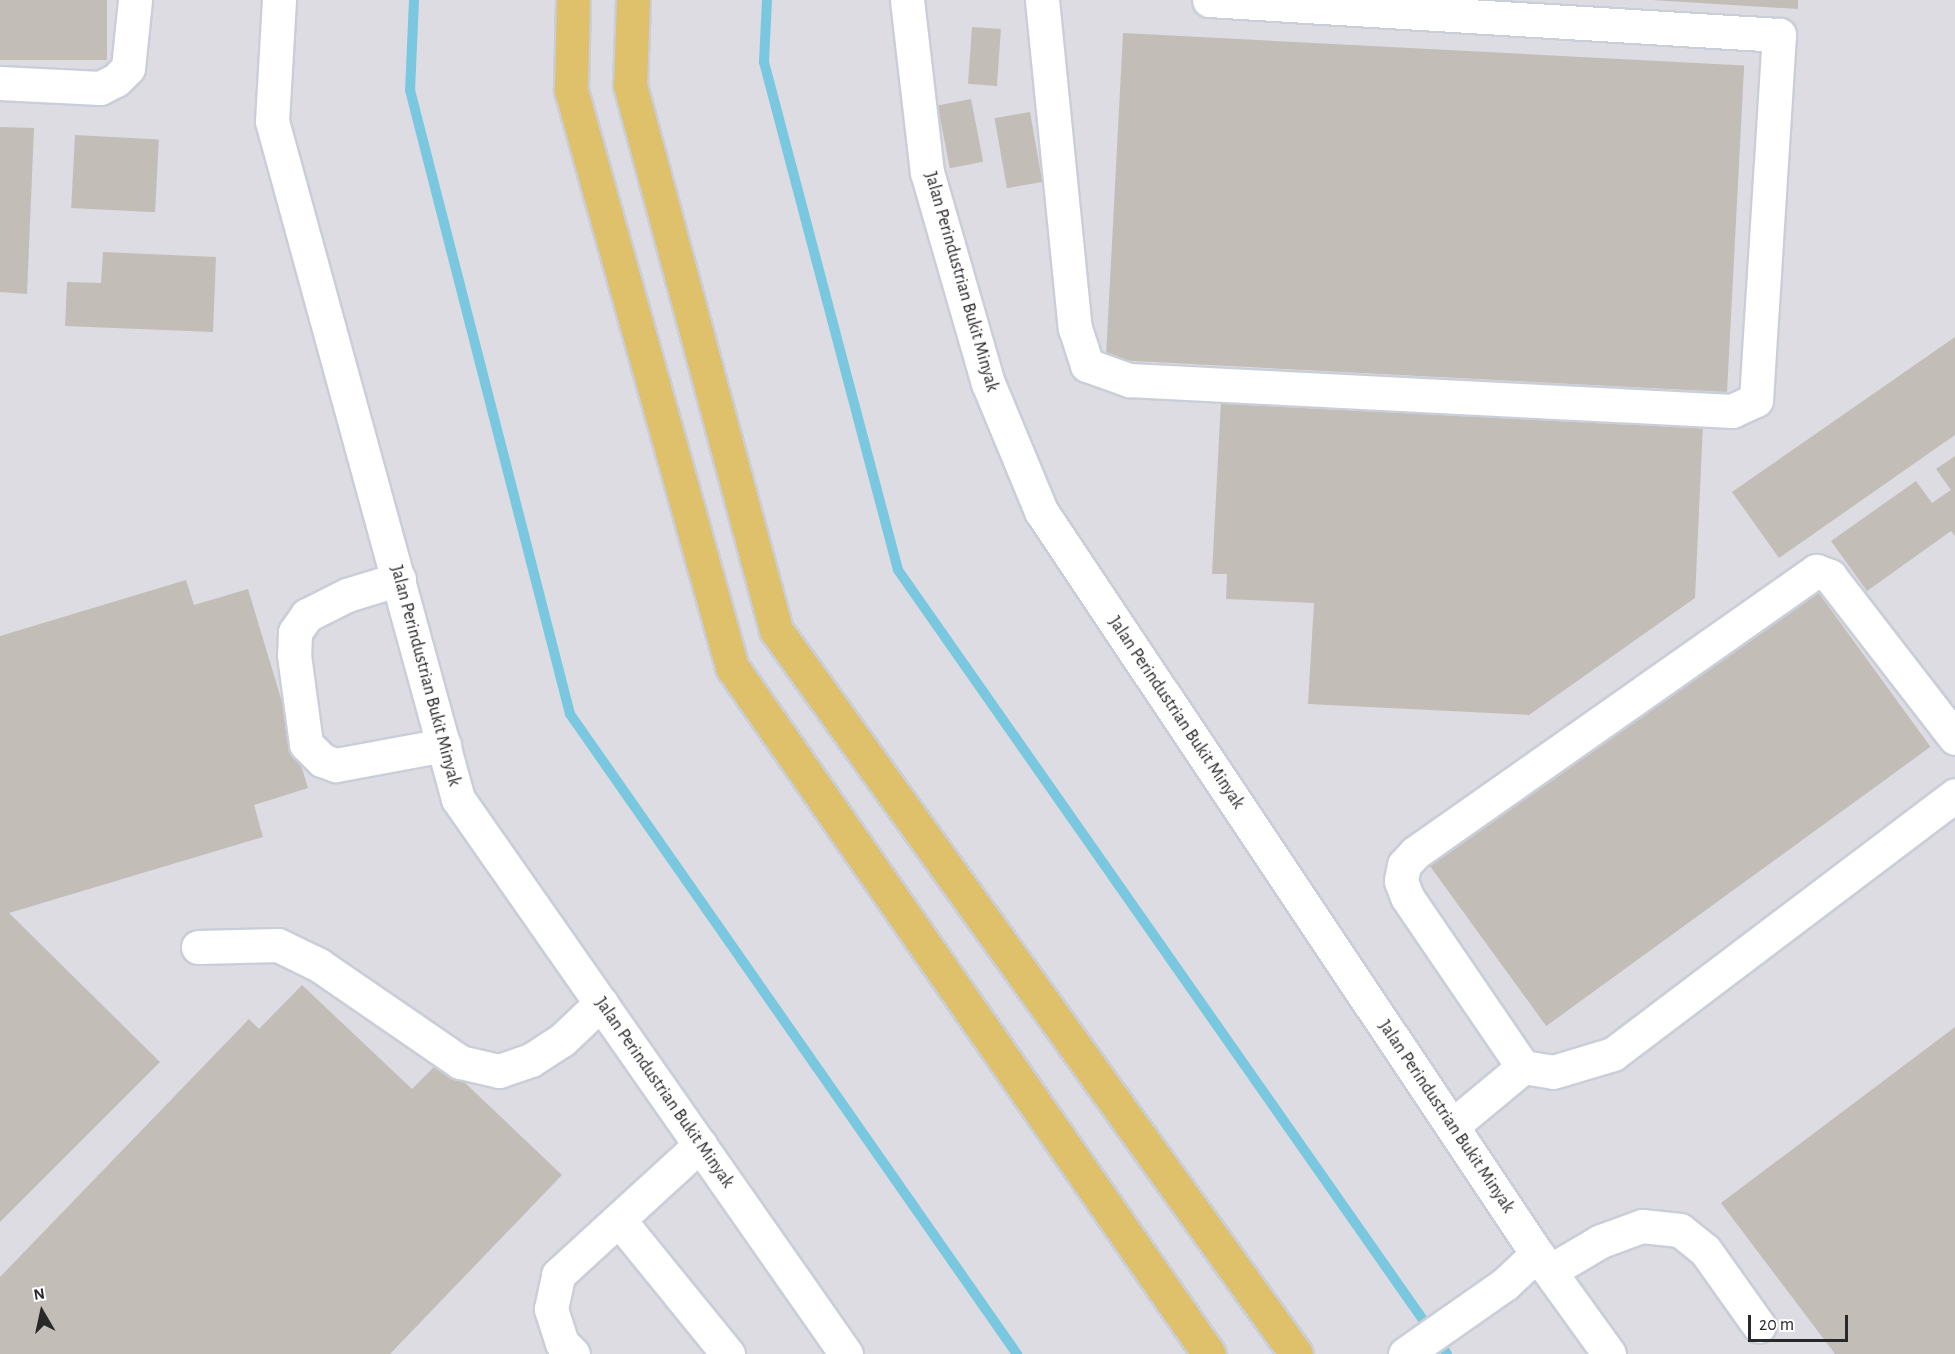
<!DOCTYPE html>
<html>
<head>
<meta charset="utf-8">
<style>
	body { margin:0 }
	#map { position:relative; width:1955px; height:1354px; overflow:hidden; background:#e9e3dc; font-family:"Alegreya Sans",sans-serif }
	div>[style] { position:absolute }
	[style*='--x'] { left:calc(var(--x)*1px); top:calc(var(--y)*1px); width:calc(var(--w)*1px); rotate:calc(var(--a)*1deg) }
	.industrial>* { inset:0; background:#dddce2; transform-origin:0 0 }
	.stream>* { height:10px; margin:-5px; padding:0 5px; transform-origin:5px; border-radius:5px; background:#7ac8df }
	.building>* { inset:0; background:#c2bdb7; transform-origin:0 0 }
	.roads { filter:drop-shadow(2px 0 #caced9) drop-shadow(-2px 0 #caced9) drop-shadow(0 2px #caced9) drop-shadow(0 -2px #caced9) }
	.minor>* { height:33px; margin:-16.5px; padding:0 16.5px; transform-origin:16.5px; border-radius:16.5px; background:#fff }
	.major>* { height:33px; margin:-16.5px; padding:0 16.5px; transform-origin:16.5px; border-radius:16.5px; background:#dfc06b }
	span { translate:-50% -50%; white-space:nowrap; text-align:center; line-height:1.15; -webkit-text-stroke:6px #fff; paint-order:stroke }
	.street-label { font-size:18px; color:#282828 }
	.north { position:absolute; left:12px; top:1282px; width:60px; height:60px; -webkit-text-stroke:4px #fff; paint-order:stroke; rotate:351deg; font-size:16px; font-weight:700; line-height:24px; text-align:center; color:#282828 }
	.north::after { content:''; display:block; margin:auto; width:21px; height:27px; background:#282828; clip-path:polygon(50% 0,100% 100%,50% 72%,0 100%) }
	.scale { position:absolute; left:1748px; top:1315px; width:100px; height:27px; box-sizing:border-box; border:3px solid #282828; border-top:0; padding-left:8px; font-size:18px; line-height:21px; white-space:nowrap; color:#282828; -webkit-text-stroke:4px #fff; paint-order:stroke }
</style>
</head>
<body>
<div id="map">
	<div class="industrial">
		<i style="left:0;top:0;width:1955px;height:1354px"></i>
	</div>
	<div class="stream">
		<i style="--x:414;--y:0;--w:90;--a:92.5"></i>
		<i style="--x:410;--y:90;--w:644;--a:75.62"></i>
		<i style="--x:570;--y:714;--w:781;--a:55.07"></i>
		<i style="--x:767;--y:0;--w:62;--a:92.8"></i>
		<i style="--x:764;--y:62;--w:525;--a:75.22"></i>
		<i style="--x:898;--y:570;--w:957;--a:55"></i>
	</div>
	<div class="building">
		<i style="left:0;top:0;width:107px;height:60px"></i>
		<i style="clip-path:polygon(1652px 0,1798px 0,1798px 9px)"></i>
		<i style="left:972px;top:27px;width:29px;height:57px;rotate:4deg"></i>
		<i style="left:1123px;top:33px;width:622px;height:327px;rotate:3deg"></i>
		<i style="left:971px;top:99px;width:64px;height:34px;rotate:79deg"></i>
		<i style="left:1030px;top:112px;width:71px;height:36px;rotate:80deg"></i>
		<i style="clip-path:polygon(0 127px,34px 128px,27px 294px,0 292px)"></i>
		<i style="left:75px;top:135px;width:84px;height:73px;rotate:3deg"></i>
		<i style="clip-path:polygon(103px 252px,216px 257px,213px 332px,65px 326px,67px 282px,101px 283px)"></i>
		<i style="clip-path:polygon(1955px 337px,1955px 435px,1779px 558px,1732px 492px)"></i>
		<i style="clip-path:polygon(1221px 400px,1703px 424px,1695px 598px,1529px 715px,1308px 704px,1314px 603px,1226px 599px,1227px 574px,1212px 574px)"></i>
		<i style="clip-path:polygon(1955px 456px,1955px 536px,1951px 531px,1867px 591px,1831px 541px,1916px 481px,1932px 503px,1951px 490px,1936px 469px)"></i>
		<i style="clip-path:polygon(186px 580px,194px 605px,248px 589px,308px 788px,254px 805px,263px 837px,9px 913px,160px 1062px,0 1222px,0 636px)"></i>
		<i style="left:1810px;top:581px;width:205px;height:475px;rotate:54deg"></i>
		<i style="clip-path:polygon(302px 985px,412px 1089px,441px 1060px,562px 1175px,390px 1354px,0 1354px,0 1277px,249px 1019px,259px 1029px)"></i>
		<i style="clip-path:polygon(1955px 1027px,1955px 1354px,1835px 1354px,1721px 1203px)"></i>
	</div>
	<div class="roads">
		<div class="minor">
			<i style="--x:279;--y:0;--w:121;--a:93.3"></i>
			<i style="--x:272;--y:121;--w:703;--a:74.66"></i>
			<i style="--x:458;--y:799;--w:677;--a:55.04"></i>
			<i style="--x:907;--y:0;--w:173;--a:83.4"></i>
			<i style="--x:927;--y:172;--w:220;--a:73.9"></i>
			<i style="--x:988;--y:383;--w:139;--a:67.5"></i>
			<i style="--x:1041;--y:511;--w:893;--a:56.27"></i>
			<i style="--x:1537;--y:1254;--w:123;--a:54.2"></i>
			<i style="--x:1042;--y:0;--w:330;--a:84.3"></i>
			<i style="--x:1075;--y:328;--w:39;--a:72"></i>
			<i style="--x:1087;--y:365;--w:45;--a:19.7"></i>
			<i style="--x:1129;--y:380;--w:604;--a:2.94"></i>
			<i style="--x:1732;--y:411;--w:26;--a:-25"></i>
			<i style="--x:1756;--y:400;--w:366;--a:-86.4"></i>
			<i style="--x:1779;--y:35;--w:571;--a:-176.49"></i>
			<i style="--x:0;--y:83;--w:100;--a:2.9"></i>
			<i style="--x:100;--y:88;--w:18;--a:-27"></i>
			<i style="--x:116;--y:80;--w:17;--a:-45"></i>
			<i style="--x:128;--y:68;--w:68;--a:-84.1"></i>
			<i style="--x:399;--y:579;--w:54;--a:162.9"></i>
			<i style="--x:347;--y:595;--w:45;--a:153.4"></i>
			<i style="--x:307;--y:615;--w:21;--a:125"></i>
			<i style="--x:295;--y:632;--w:23;--a:92"></i>
			<i style="--x:294;--y:655;--w:90;--a:82.3"></i>
			<i style="--x:306;--y:744;--w:23;--a:45"></i>
			<i style="--x:322;--y:760;--w:15;--a:20"></i>
			<i style="--x:336;--y:765;--w:110;--a:-10.5"></i>
			<i style="--x:1955;--y:738;--w:205;--a:-127.7"></i>
			<i style="--x:1830;--y:576;--w:15;--a:-160"></i>
			<i style="--x:1816;--y:571;--w:490;--a:144.9"></i>
			<i style="--x:1415;--y:853;--w:16;--a:133"></i>
			<i style="--x:1404;--y:865;--w:16;--a:101"></i>
			<i style="--x:1401;--y:881;--w:17;--a:69"></i>
			<i style="--x:1407;--y:897;--w:206;--a:55.7"></i>
			<i style="--x:1523;--y:1067;--w:30;--a:9"></i>
			<i style="--x:1553;--y:1072;--w:63;--a:-16.7"></i>
			<i style="--x:1613;--y:1054;--w:429;--a:-37.1"></i>
			<i style="--x:198;--y:947;--w:80;--a:-1.4"></i>
			<i style="--x:278;--y:945;--w:46;--a:26"></i>
			<i style="--x:319;--y:965;--w:171;--a:34.5"></i>
			<i style="--x:460;--y:1062;--w:40;--a:13"></i>
			<i style="--x:499;--y:1071;--w:34;--a:-19"></i>
			<i style="--x:531;--y:1060;--w:37;--a:-33"></i>
			<i style="--x:562;--y:1040;--w:54;--a:-43.5"></i>
			<i style="--x:1452;--y:1126;--w:92;--a:-39.7"></i>
			<i style="--x:619;--y:1220;--w:173;--a:50.9"></i>
			<i style="--x:1550;--y:1271;--w:59;--a:-30.5"></i>
			<i style="--x:1601;--y:1241;--w:44;--a:-20.1"></i>
			<i style="--x:1642;--y:1226;--w:38;--a:6"></i>
			<i style="--x:1680;--y:1230;--w:32;--a:39"></i>
			<i style="--x:1705;--y:1250;--w:93;--a:54.6"></i>
			<i style="--x:573;--y:1354;--w:16;--a:-135"></i>
			<i style="--x:562;--y:1343;--w:36;--a:-108"></i>
			<i style="--x:551;--y:1309;--w:35;--a:-78"></i>
			<i style="--x:558;--y:1275;--w:193;--a:-42.5"></i>
			<i style="--x:1405;--y:1354;--w:122;--a:-35"></i>
			<i style="--x:1505;--y:1284;--w:44;--a:-43.2"></i>
		</div>
		<div class="major">
			<i style="--x:573;--y:0;--w:90;--a:91.3"></i>
			<i style="--x:571;--y:90;--w:599;--a:74.41"></i>
			<i style="--x:732;--y:667;--w:836;--a:55.23"></i>
			<i style="--x:633;--y:0;--w:85;--a:92"></i>
			<i style="--x:630;--y:85;--w:564;--a:75"></i>
			<i style="--x:776;--y:630;--w:891;--a:54.31"></i>
		</div>
	</div>
	<div class="street-label">
		<span style="left:961px;top:282px;rotate:74deg">Jalan Perindustrian Bukit Minyak</span>
		<span style="left:425px;top:676px;rotate:75deg">Jalan Perindustrian Bukit Minyak</span>
		<span style="left:1176px;top:713px;rotate:56deg">Jalan Perindustrian Bukit Minyak</span>
		<span style="left:664px;top:1093px;rotate:55deg">Jalan Perindustrian Bukit Minyak</span>
		<span style="left:1446px;top:1117px;rotate:56deg">Jalan Perindustrian Bukit Minyak</span>
	</div>
	<div class="north">N</div>
	<div class="scale">20 m</div>
</div>
</body>
</html>
